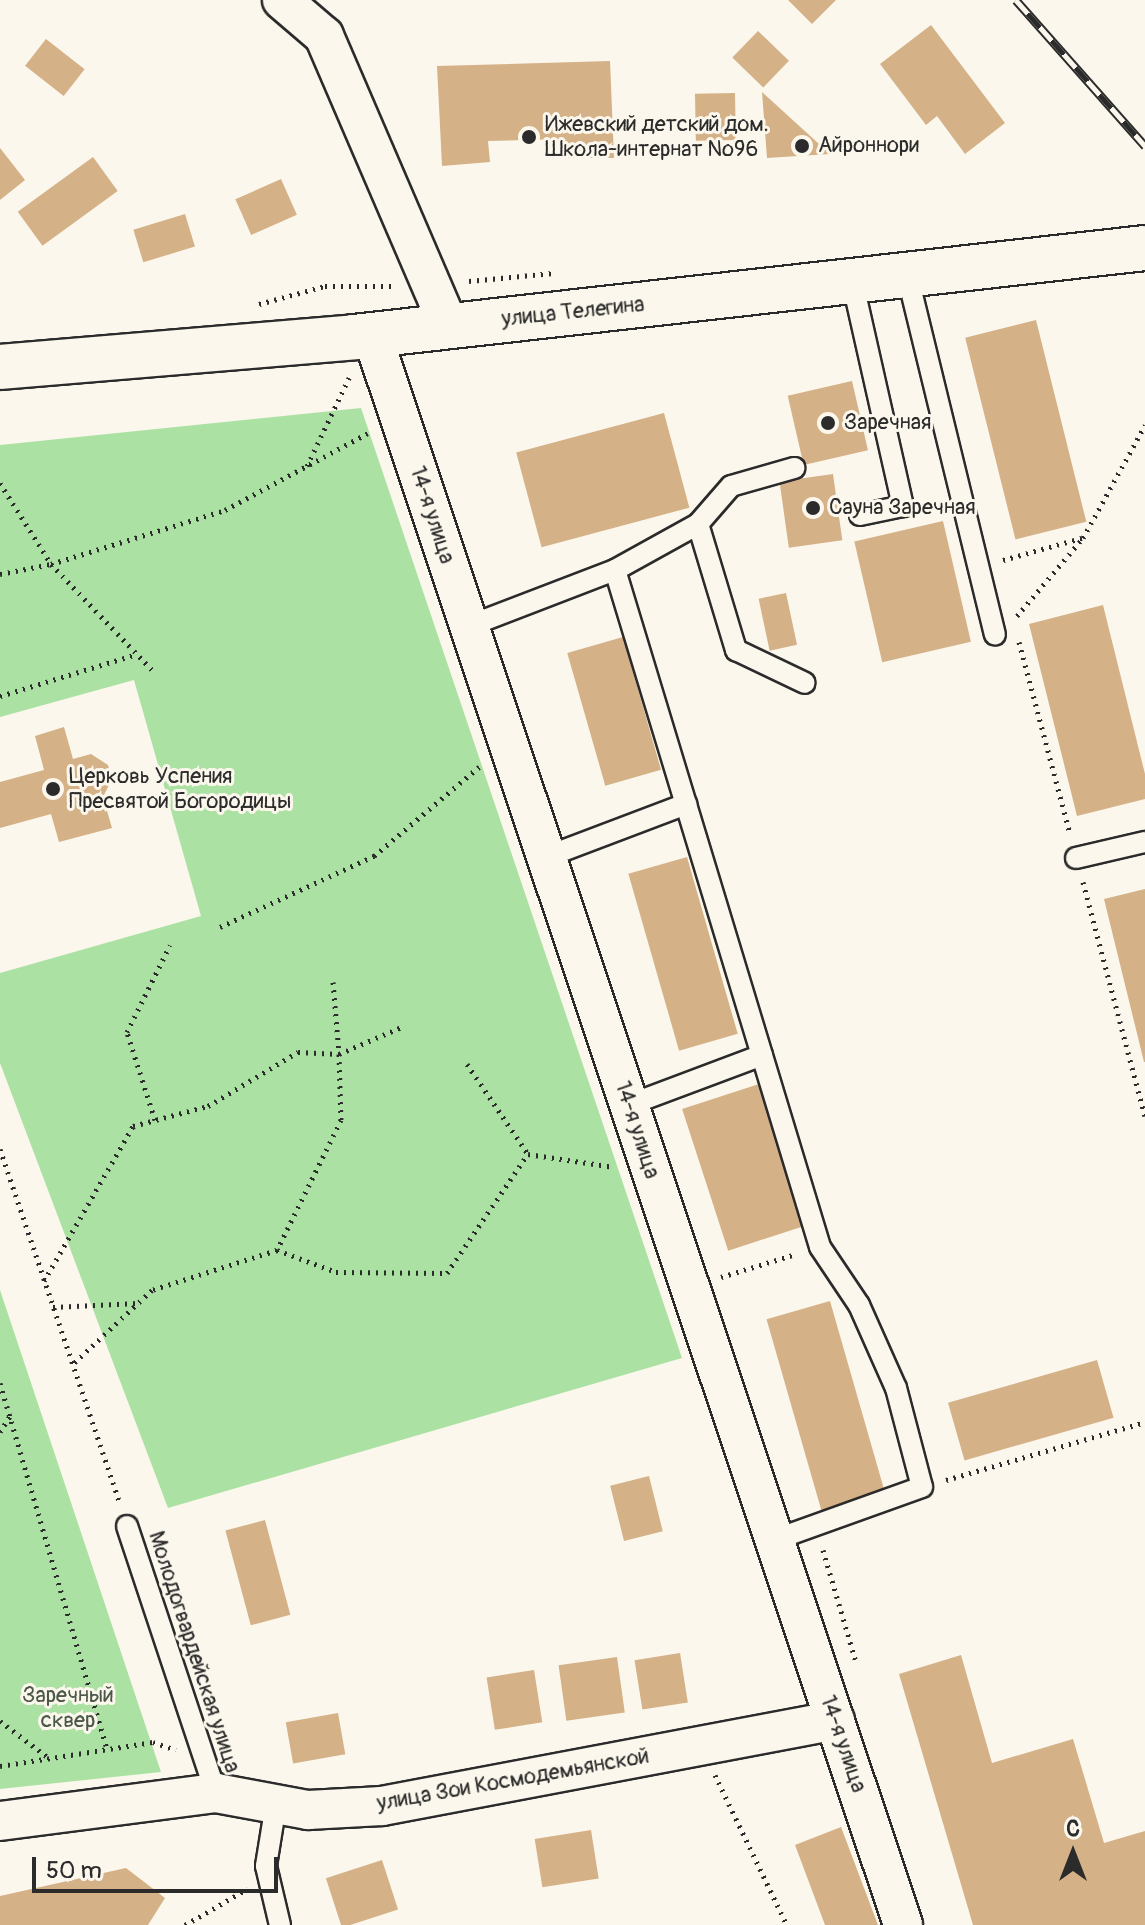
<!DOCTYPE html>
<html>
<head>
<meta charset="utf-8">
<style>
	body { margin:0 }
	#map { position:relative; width:1145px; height:1925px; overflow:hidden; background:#fbf7ec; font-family:Pangolin,sans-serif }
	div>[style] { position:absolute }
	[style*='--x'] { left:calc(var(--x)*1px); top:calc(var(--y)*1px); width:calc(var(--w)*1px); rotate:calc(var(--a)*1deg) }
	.green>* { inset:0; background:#ace1a4 }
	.building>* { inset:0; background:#d5b187; transform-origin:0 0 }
	.path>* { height:5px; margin-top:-2.5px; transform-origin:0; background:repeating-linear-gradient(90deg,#2b2b2b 0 2px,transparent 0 8px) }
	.roads { filter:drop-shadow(2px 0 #2b2b2b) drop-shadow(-2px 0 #2b2b2b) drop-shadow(0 2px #2b2b2b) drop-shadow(0 -2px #2b2b2b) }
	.lane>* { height:20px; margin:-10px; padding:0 10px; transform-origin:10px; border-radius:10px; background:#fbf7ec }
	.street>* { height:38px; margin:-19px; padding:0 19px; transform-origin:19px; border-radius:19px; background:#fbf7ec }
	.secondary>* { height:44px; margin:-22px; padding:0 22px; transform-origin:22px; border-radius:22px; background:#fbf7ec }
	.rail>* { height:9px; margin-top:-4.5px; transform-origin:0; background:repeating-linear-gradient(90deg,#fbf7ec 0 18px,#2b2b2b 0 36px); box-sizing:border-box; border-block:2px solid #2b2b2b }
	.dots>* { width:22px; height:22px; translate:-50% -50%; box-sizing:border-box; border:4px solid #fbf7ec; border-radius:50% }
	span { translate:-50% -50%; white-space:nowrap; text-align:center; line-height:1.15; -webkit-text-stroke:6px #fbf7ec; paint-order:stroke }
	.poi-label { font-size:22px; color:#2b2b2b }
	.left { translate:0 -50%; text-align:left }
	.street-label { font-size:22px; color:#2b2b2b }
	.park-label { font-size:22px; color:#4b5849 }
	.north { position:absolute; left:1033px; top:1813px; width:80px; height:80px; -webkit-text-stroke:6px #fbf7ec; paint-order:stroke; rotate:0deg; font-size:22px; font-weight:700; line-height:32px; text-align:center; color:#2b2b2b }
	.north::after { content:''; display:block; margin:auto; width:28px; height:36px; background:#2b2b2b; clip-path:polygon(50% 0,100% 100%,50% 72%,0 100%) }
	.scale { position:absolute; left:32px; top:1857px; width:246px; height:36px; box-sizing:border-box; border:4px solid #2b2b2b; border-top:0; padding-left:10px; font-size:24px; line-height:28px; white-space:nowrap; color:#2b2b2b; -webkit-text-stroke:6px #fbf7ec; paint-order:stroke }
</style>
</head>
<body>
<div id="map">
	<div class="green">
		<i style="clip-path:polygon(361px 408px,682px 1358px,168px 1508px,0 1063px,0 973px,201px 916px,134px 680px,0 717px,0 445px)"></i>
		<i style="clip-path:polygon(0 1290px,161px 1772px,0 1789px)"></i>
	</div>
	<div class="building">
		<i style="clip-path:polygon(788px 0,836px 0,812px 24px)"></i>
		<i style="clip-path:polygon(931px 25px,1005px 123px,965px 154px,937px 116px,926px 125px,880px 64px)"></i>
		<i style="left:758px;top:31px;width:43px;height:37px;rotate:44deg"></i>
		<i style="left:46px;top:39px;width:49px;height:34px;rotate:38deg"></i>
		<i style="clip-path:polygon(610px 61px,614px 158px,566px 158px,563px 139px,488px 141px,490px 162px,442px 166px,437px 66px)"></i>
		<i style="clip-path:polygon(762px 92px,830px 154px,767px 158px)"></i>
		<i style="left:735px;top:93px;width:47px;height:40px;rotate:89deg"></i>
		<i style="clip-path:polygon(0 148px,25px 180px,0 200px)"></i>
		<i style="left:93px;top:157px;width:42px;height:93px;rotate:54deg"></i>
		<i style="left:281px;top:179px;width:39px;height:50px;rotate:66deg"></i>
		<i style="left:185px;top:214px;width:34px;height:54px;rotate:73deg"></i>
		<i style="left:1036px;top:320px;width:208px;height:73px;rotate:76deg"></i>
		<i style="left:852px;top:381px;width:71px;height:66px;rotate:77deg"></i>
		<i style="left:664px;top:413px;width:98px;height:153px;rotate:75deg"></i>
		<i style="left:833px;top:474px;width:67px;height:54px;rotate:82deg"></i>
		<i style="left:943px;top:521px;width:124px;height:91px;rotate:77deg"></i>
		<i style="left:786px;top:593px;width:53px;height:28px;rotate:78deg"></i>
		<i style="clip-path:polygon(1103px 605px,1145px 774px,1145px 799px,1077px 816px,1029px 624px)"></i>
		<i style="left:623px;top:637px;width:138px;height:58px;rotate:74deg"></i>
		<i style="clip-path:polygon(64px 727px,73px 759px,91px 754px,108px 765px,112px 779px,103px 797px,112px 828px,59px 842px,51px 814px,0 828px,0 782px,44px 770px,35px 736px)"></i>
		<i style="left:687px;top:857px;width:184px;height:61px;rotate:74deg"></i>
		<i style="clip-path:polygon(1145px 889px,1145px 1062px,1144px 1062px,1104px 899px)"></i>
		<i style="left:762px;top:1083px;width:149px;height:84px;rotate:72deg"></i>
		<i style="left:830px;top:1301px;width:199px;height:66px;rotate:74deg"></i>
		<i style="left:1097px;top:1360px;width:60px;height:155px;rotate:74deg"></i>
		<i style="left:649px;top:1476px;width:57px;height:40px;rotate:76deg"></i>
		<i style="left:265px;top:1520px;width:98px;height:41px;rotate:75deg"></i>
		<i style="left:680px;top:1653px;width:50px;height:46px;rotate:81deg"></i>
		<i style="clip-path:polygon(961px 1655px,992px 1763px,1073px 1739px,1104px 1843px,1145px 1831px,1145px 1925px,973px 1925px,899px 1674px)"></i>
		<i style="left:617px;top:1657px;width:56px;height:59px;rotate:82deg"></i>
		<i style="left:534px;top:1670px;width:53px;height:48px;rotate:81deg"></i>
		<i style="left:338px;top:1713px;width:42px;height:53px;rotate:80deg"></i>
		<i style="clip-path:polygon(841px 1827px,878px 1925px,825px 1925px,795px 1845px)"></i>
		<i style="left:591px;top:1830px;width:49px;height:57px;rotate:81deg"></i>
		<i style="left:382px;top:1860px;width:52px;height:59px;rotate:72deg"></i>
		<i style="clip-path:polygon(126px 1868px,165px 1898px,148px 1925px,0 1925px,0 1896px)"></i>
	</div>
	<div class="path">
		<i style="--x:469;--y:281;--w:85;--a:-5.4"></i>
		<i style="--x:259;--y:304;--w:68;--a:-15.3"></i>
		<i style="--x:325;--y:286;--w:70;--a:0"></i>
		<i style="--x:307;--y:466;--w:98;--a:-64.5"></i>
		<i style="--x:0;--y:483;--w:96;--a:57.8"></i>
		<i style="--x:51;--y:564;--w:151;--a:46.3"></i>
		<i style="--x:1003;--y:560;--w:82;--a:-15.6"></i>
		<i style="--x:0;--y:574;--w:52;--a:-11.1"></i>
		<i style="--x:51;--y:564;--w:182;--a:-17.2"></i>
		<i style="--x:225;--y:510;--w:162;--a:-28.3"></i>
		<i style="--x:1017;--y:616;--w:102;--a:-49.8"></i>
		<i style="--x:1083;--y:538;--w:129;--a:-61.2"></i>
		<i style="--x:1019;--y:642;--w:199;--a:75.1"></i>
		<i style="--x:0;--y:696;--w:143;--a:-17"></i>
		<i style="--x:1083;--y:882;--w:242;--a:75.2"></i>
		<i style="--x:220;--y:927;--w:170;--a:-24.8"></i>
		<i style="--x:374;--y:856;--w:138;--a:-40.3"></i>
		<i style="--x:333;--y:982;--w:72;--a:85.2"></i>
		<i style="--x:339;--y:1054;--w:71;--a:-23.3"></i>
		<i style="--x:467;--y:1064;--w:109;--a:55.9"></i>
		<i style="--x:528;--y:1154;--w:87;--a:8.6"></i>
		<i style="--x:155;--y:1120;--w:92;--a:-107.7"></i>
		<i style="--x:127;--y:1032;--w:97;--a:-63.7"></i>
		<i style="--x:0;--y:1149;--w:375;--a:71.3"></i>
		<i style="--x:277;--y:1250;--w:63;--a:20.4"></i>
		<i style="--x:336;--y:1272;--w:111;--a:0.5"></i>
		<i style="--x:447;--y:1273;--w:144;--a:-55.8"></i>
		<i style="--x:721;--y:1277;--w:78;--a:-17"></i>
		<i style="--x:44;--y:1281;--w:179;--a:-60.1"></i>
		<i style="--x:133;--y:1126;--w:78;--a:-14.9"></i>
		<i style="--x:208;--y:1106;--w:105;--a:-31"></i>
		<i style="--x:298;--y:1052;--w:41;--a:2.8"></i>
		<i style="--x:339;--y:1054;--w:66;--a:88.3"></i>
		<i style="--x:341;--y:1120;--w:145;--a:116.2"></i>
		<i style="--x:277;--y:1250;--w:131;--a:162.3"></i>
		<i style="--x:152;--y:1290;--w:108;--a:136.9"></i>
		<i style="--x:53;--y:1307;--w:85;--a:-2.7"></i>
		<i style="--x:0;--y:1383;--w:381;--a:73.7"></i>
		<i style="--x:0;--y:1432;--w:19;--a:-58"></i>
		<i style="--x:946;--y:1480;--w:207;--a:-16.2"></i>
		<i style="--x:823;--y:1550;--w:114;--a:73.6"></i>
		<i style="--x:0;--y:1721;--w:63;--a:37.2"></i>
		<i style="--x:0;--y:1766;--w:155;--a:-8.9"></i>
		<i style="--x:153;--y:1742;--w:24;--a:19"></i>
		<i style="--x:715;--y:1775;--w:166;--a:64.4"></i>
		<i style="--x:185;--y:1925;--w:72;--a:-30.1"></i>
	</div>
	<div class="roads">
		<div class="lane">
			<i style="--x:907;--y:274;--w:371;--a:76.3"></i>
			<i style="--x:852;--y:280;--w:232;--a:77.3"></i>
			<i style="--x:903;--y:506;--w:44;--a:168.2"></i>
			<i style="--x:698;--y:524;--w:132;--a:73.2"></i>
			<i style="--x:736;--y:650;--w:76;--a:25.6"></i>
			<i style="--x:615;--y:570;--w:707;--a:73.15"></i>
			<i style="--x:820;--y:1247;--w:70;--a:56.1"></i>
			<i style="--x:859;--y:1305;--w:91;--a:66"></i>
			<i style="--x:896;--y:1388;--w:102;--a:75.3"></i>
			<i style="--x:922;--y:1487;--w:157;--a:160.3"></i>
			<i style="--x:469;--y:626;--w:156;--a:-21"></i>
			<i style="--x:615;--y:570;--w:95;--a:-29"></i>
			<i style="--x:698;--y:524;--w:50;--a:-49"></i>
			<i style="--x:731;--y:486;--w:66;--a:-15.9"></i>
			<i style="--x:546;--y:857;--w:150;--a:-20.7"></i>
			<i style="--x:1076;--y:858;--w:71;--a:-13.1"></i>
			<i style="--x:629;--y:1105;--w:142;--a:-20.6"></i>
			<i style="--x:127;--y:1526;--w:281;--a:71.6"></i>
			<i style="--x:276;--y:1804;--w:63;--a:99.2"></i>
			<i style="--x:266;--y:1866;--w:61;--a:76.7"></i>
		</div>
		<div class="street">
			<i style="--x:282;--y:0;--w:55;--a:40.6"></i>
			<i style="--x:324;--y:36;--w:316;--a:66.7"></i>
			<i style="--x:372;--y:335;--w:1676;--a:71.53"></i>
			<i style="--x:0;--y:1821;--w:218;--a:-7.4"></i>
			<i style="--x:216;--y:1793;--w:94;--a:10.5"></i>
			<i style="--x:308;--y:1810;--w:74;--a:-3.1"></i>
			<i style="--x:382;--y:1806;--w:461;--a:-10.7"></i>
		</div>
		<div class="secondary">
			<i style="--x:0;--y:367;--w:355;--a:-4.8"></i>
			<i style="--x:354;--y:337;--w:796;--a:-6.42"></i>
		</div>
	</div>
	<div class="rail">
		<i style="--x:1016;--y:0;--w:195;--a:48.5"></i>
	</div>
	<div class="dots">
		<i style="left:529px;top:137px;background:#2b2b2b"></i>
		<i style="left:802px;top:146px;background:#2b2b2b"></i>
		<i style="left:828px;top:423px;background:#2b2b2b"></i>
		<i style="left:813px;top:508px;background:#2b2b2b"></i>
		<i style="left:53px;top:789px;background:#2b2b2b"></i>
	</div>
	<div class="poi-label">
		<span class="left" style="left:545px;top:137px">Ижевский детский дом.<br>Школа-интернат №96</span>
		<span class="left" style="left:818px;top:146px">Айроннори</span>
		<span class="left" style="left:844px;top:423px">Заречная</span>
		<span class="left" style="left:829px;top:508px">Сауна Заречная</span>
		<span class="left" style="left:69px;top:789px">Церковь Успения<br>Пресвятой Богородицы</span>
	</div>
	<div class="street-label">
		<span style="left:573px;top:312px;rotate:-6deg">улица Телегина</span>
		<span style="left:432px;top:515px;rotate:72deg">14-я улица</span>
		<span style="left:637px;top:1130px;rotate:72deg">14-я улица</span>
		<span style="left:194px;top:1652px;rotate:72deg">Молодогвардейская улица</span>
		<span style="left:843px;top:1744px;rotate:71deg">14-я улица</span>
		<span style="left:513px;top:1780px;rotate:-10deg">улица Зои Космодемьянской</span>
	</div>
	<div class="park-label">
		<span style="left:68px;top:1708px">Заречный<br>сквер</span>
	</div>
	<div class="north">С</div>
	<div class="scale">50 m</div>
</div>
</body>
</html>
